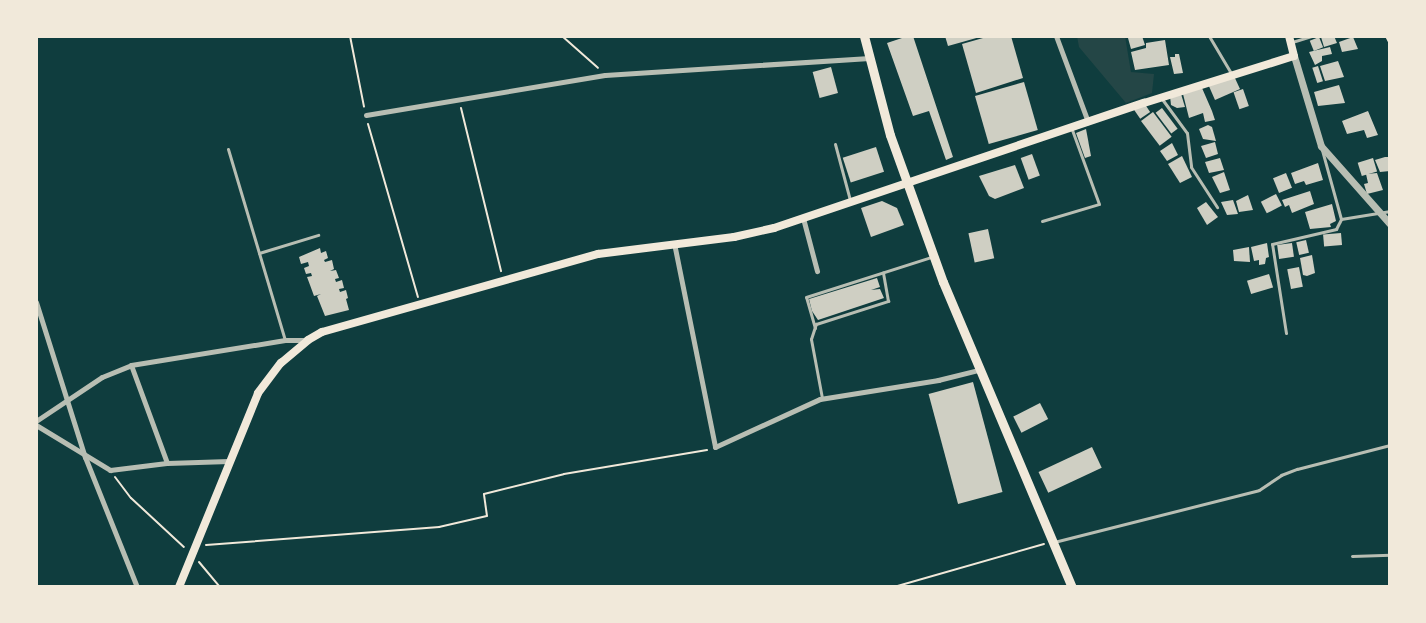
<!DOCTYPE html>
<html>
<head>
<meta charset="utf-8">
<style>
	body { margin:0 }
	#map { position:relative; width:1426px; height:623px; overflow:hidden; background:#0f3d3e; font-family:Inter,sans-serif }
	div>[style] { position:absolute }
	[style*='--x'] { left:calc(var(--x)*1px); top:calc(var(--y)*1px); width:calc(var(--w)*1px); rotate:calc(var(--a)*1deg) }
	.green>* { inset:0; background:#244646 }
	.building>* { inset:0; background:#cfcfc3; transform-origin:0 0 }
	.path>* { height:2px; margin:-1px; padding:0 1px; transform-origin:1px; border-radius:1px; background:#f1e9da }
	.service>* { height:3px; margin:-1.5px; padding:0 1.5px; transform-origin:1.5px; border-radius:1.5px; background:#b8beb3 }
	.minor>* { height:5px; margin:-2.5px; padding:0 2.5px; transform-origin:2.5px; border-radius:2.5px; background:#b8beb3 }
	.tertiary>* { height:7px; margin:-3.5px; padding:0 3.5px; transform-origin:3.5px; border-radius:3.5px; background:#b8beb3 }
	.secondary>* { height:8px; margin:-4px; padding:0 4px; transform-origin:4px; border-radius:4px; background:#f1e9da }
	.trunk>* { height:9px; margin:-4.5px; padding:0 4.5px; transform-origin:4.5px; border-radius:4.5px; background:#f1e9da }
	span { translate:-50% -50%; white-space:nowrap; text-align:center; line-height:1.15; -webkit-text-stroke:6px #f1e9da; paint-order:stroke }
	.frame { position:absolute; inset:0; border:38px solid #f1e9da; pointer-events:none }
</style>
</head>
<body>
<div id="map">
	<div class="green">
		<i style="clip-path:polygon(1077px 36px,1125px 36px,1131px 72px,1154px 74px,1152px 93px,1126px 103px,1079px 47px)"></i>
	</div>
	<div class="building">
		<i style="clip-path:polygon(908px 36px,913px 36px,953px 157px,946px 160px,929px 111px,913px 116px,887px 43px)"></i>
		<i style="clip-path:polygon(945px 36px,980px 36px,980px 37px,948px 46px)"></i>
		<i style="clip-path:polygon(990px 36px,1011px 36px,1023px 78px,976px 93px,962px 44px)"></i>
		<i style="clip-path:polygon(1133px 36px,1142px 36px,1145px 45px,1131px 49px,1128px 38px)"></i>
		<i style="clip-path:polygon(1334px 36px,1337px 43px,1324px 47px,1321px 37px)"></i>
		<i style="left:1319px;top:37px;width:11px;height:10px;rotate:68deg"></i>
		<i style="clip-path:polygon(1353px 37px,1358px 49px,1342px 52px,1339px 42px)"></i>
		<i style="clip-path:polygon(1165px 40px,1169px 65px,1135px 70px,1131px 52px,1146px 48px,1146px 43px)"></i>
		<i style="clip-path:polygon(1330px 47px,1332px 54px,1322px 56px,1322px 61px,1315px 65px,1309px 52px)"></i>
		<i style="clip-path:polygon(1175px 54px,1179px 54px,1183px 73px,1174px 74px,1170px 57px,1175px 57px)"></i>
		<i style="clip-path:polygon(1338px 61px,1344px 77px,1325px 81px,1320px 66px)"></i>
		<i style="left:1318px;top:66px;width:16px;height:6px;rotate:72deg"></i>
		<i style="left:831px;top:67px;width:27px;height:19px;rotate:75deg"></i>
		<i style="clip-path:polygon(1234px 76px,1240px 89px,1215px 100px,1208px 84px)"></i>
		<i style="left:1024px;top:82px;width:50px;height:51px;rotate:74deg"></i>
		<i style="clip-path:polygon(1339px 85px,1345px 103px,1318px 106px,1314px 92px)"></i>
		<i style="clip-path:polygon(1202px 88px,1212px 111px,1215px 120px,1205px 122px,1203px 113px,1189px 118px,1183px 94px)"></i>
		<i style="left:1243px;top:89px;width:18px;height:10px;rotate:71deg"></i>
		<i style="clip-path:polygon(1181px 94px,1185px 107px,1177px 108px,1171px 105px,1170px 96px)"></i>
		<i style="left:1144px;top:103px;width:11px;height:12px;rotate:56deg"></i>
		<i style="left:1162px;top:108px;width:26px;height:8px;rotate:53deg"></i>
		<i style="clip-path:polygon(1368px 111px,1378px 135px,1367px 138px,1364px 130px,1347px 134px,1342px 121px)"></i>
		<i style="left:1153px;top:112px;width:31px;height:15px;rotate:53deg"></i>
		<i style="clip-path:polygon(1208px 125px,1212px 127px,1216px 141px,1203px 139px,1199px 129px)"></i>
		<i style="clip-path:polygon(1086px 129px,1091px 156px,1085px 158px,1076px 133px)"></i>
		<i style="clip-path:polygon(1215px 142px,1218px 154px,1206px 158px,1201px 146px)"></i>
		<i style="clip-path:polygon(1172px 143px,1178px 155px,1167px 161px,1160px 151px)"></i>
		<i style="left:876px;top:147px;width:26px;height:35px;rotate:72deg"></i>
		<i style="left:1032px;top:154px;width:23px;height:12px;rotate:70deg"></i>
		<i style="clip-path:polygon(1182px 156px,1192px 177px,1180px 183px,1168px 164px)"></i>
		<i style="clip-path:polygon(1385px 157px,1390px 157px,1390px 171px,1380px 172px,1375px 160px)"></i>
		<i style="clip-path:polygon(1220px 158px,1224px 170px,1209px 173px,1205px 162px)"></i>
		<i style="left:1373px;top:158px;width:14px;height:16px;rotate:73deg"></i>
		<i style="clip-path:polygon(1318px 163px,1323px 180px,1306px 185px,1304px 181px,1295px 184px,1291px 173px)"></i>
		<i style="clip-path:polygon(1015px 165px,1024px 188px,995px 199px,989px 196px,979px 176px)"></i>
		<i style="clip-path:polygon(1224px 172px,1230px 190px,1220px 193px,1212px 177px)"></i>
		<i style="left:1286px;top:173px;width:16px;height:14px;rotate:68deg"></i>
		<i style="clip-path:polygon(1377px 173px,1383px 190px,1367px 194px,1364px 184px,1368px 183px,1366px 174px)"></i>
		<i style="clip-path:polygon(1310px 191px,1314px 204px,1292px 213px,1289px 205px,1285px 207px,1282px 200px)"></i>
		<i style="left:1276px;top:194px;width:13px;height:17px;rotate:63deg"></i>
		<i style="clip-path:polygon(1248px 195px,1253px 210px,1239px 212px,1236px 201px)"></i>
		<i style="clip-path:polygon(1233px 200px,1238px 214px,1227px 215px,1221px 202px)"></i>
		<i style="clip-path:polygon(882px 201px,897px 208px,904px 225px,871px 237px,861px 208px)"></i>
		<i style="clip-path:polygon(1206px 202px,1218px 217px,1207px 225px,1197px 208px)"></i>
		<i style="clip-path:polygon(1332px 204px,1336px 221px,1330px 224px,1331px 227px,1310px 229px,1305px 212px)"></i>
		<i style="left:988px;top:229px;width:30px;height:20px;rotate:78deg"></i>
		<i style="left:1341px;top:233px;width:12px;height:18px;rotate:85deg"></i>
		<i style="left:1306px;top:240px;width:13px;height:10px;rotate:77deg"></i>
		<i style="clip-path:polygon(1267px 243px,1269px 257px,1266px 258px,1265px 264px,1259px 265px,1259px 260px,1254px 261px,1251px 247px)"></i>
		<i style="left:1292px;top:243px;width:14px;height:15px;rotate:82deg"></i>
		<i style="clip-path:polygon(1249px 247px,1250px 262px,1234px 261px,1233px 250px)"></i>
		<i style="clip-path:polygon(320px 248px,321px 253px,326px 251px,328px 258px,324px 260px,325px 262px,332px 260px,334px 269px,330px 271px,336px 270px,339px 278px,335px 279px,336px 282px,342px 280px,344px 288px,339px 289px,340px 292px,346px 290px,348px 298px,346px 299px,349px 310px,325px 316px,317px 296px,321px 294px,314px 296px,310px 285px,307px 277px,312px 276px,311px 273px,306px 274px,304px 268px,309px 266px,308px 262px,301px 264px,299px 257px)"></i>
		<i style="clip-path:polygon(1312px 255px,1315px 273px,1307px 276px,1303px 275px,1300px 258px)"></i>
		<i style="left:1299px;top:267px;width:20px;height:12px;rotate:79deg"></i>
		<i style="left:1269px;top:274px;width:14px;height:23px;rotate:73deg"></i>
		<i style="clip-path:polygon(877px 278px,880px 287px,871px 290px,880px 289px,884px 298px,818px 320px,812px 311px,809px 299px)"></i>
		<i style="left:973px;top:382px;width:114px;height:46px;rotate:75deg"></i>
		<i style="left:1040px;top:403px;width:18px;height:30px;rotate:63deg"></i>
		<i style="left:1092px;top:447px;width:23px;height:59px;rotate:65deg"></i>
	</div>
	<div class="path">
		<i style="--x:350;--y:36;--w:72;--a:78.8"></i>
		<i style="--x:562;--y:36;--w:48;--a:41.6"></i>
		<i style="--x:1386;--y:36;--w:9;--a:63"></i>
		<i style="--x:461;--y:108;--w:168;--a:76.2"></i>
		<i style="--x:368;--y:124;--w:180;--a:73.9"></i>
		<i style="--x:115;--y:477;--w:26;--a:53"></i>
		<i style="--x:131;--y:498;--w:72;--a:42.8"></i>
		<i style="--x:206;--y:545;--w:234;--a:-4.4"></i>
		<i style="--x:439;--y:527;--w:49;--a:-12.9"></i>
		<i style="--x:487;--y:516;--w:22;--a:-98"></i>
		<i style="--x:484;--y:494;--w:82;--a:-14"></i>
		<i style="--x:564;--y:474;--w:145;--a:-9.5"></i>
		<i style="--x:199;--y:562;--w:33;--a:50"></i>
		<i style="--x:894;--y:587;--w:156;--a:-16"></i>
	</div>
	<div class="service">
		<i style="--x:1209;--y:36;--w:43;--a:59.3"></i>
		<i style="--x:1292;--y:42;--w:21;--a:-17"></i>
		<i style="--x:1162;--y:99;--w:42;--a:53.7"></i>
		<i style="--x:1187;--y:133;--w:34;--a:83"></i>
		<i style="--x:1191;--y:167;--w:48;--a:57"></i>
		<i style="--x:835;--y:144;--w:58;--a:75"></i>
		<i style="--x:228;--y:149;--w:199;--a:73.4"></i>
		<i style="--x:1341;--y:219;--w:50;--a:-9.3"></i>
		<i style="--x:1042;--y:221;--w:59;--a:-16.6"></i>
		<i style="--x:1099;--y:204;--w:79;--a:-110"></i>
		<i style="--x:259;--y:253;--w:62;--a:-17"></i>
		<i style="--x:815;--y:328;--w:32;--a:-106"></i>
		<i style="--x:806;--y:297;--w:131;--a:-17.7"></i>
		<i style="--x:1286;--y:333;--w:90;--a:-98.9"></i>
		<i style="--x:1272;--y:244;--w:66;--a:-13.2"></i>
		<i style="--x:1336;--y:229;--w:11;--a:-63"></i>
		<i style="--x:1341;--y:219;--w:72;--a:-105.4"></i>
		<i style="--x:822;--y:398;--w:60;--a:-100.6"></i>
		<i style="--x:811;--y:339;--w:16;--a:-72"></i>
		<i style="--x:816;--y:324;--w:76;--a:-17.7"></i>
		<i style="--x:888;--y:301;--w:29;--a:-100"></i>
		<i style="--x:1054;--y:542;--w:211;--a:-14.2"></i>
		<i style="--x:1259;--y:490;--w:27;--a:-34"></i>
		<i style="--x:1281;--y:475;--w:17;--a:-21"></i>
		<i style="--x:1297;--y:469;--w:96;--a:-14.5"></i>
		<i style="--x:1352;--y:556;--w:38;--a:-2"></i>
	</div>
	<div class="minor">
		<i style="--x:1056;--y:36;--w:92;--a:69.6"></i>
		<i style="--x:366;--y:115;--w:242;--a:-9.5"></i>
		<i style="--x:605;--y:75;--w:265;--a:-3.7"></i>
		<i style="--x:803;--y:218;--w:55;--a:75.2"></i>
		<i style="--x:674;--y:243;--w:208;--a:78.6"></i>
		<i style="--x:715;--y:447;--w:115;--a:-24.6"></i>
		<i style="--x:820;--y:399;--w:120;--a:-9.1"></i>
		<i style="--x:938;--y:380;--w:41;--a:-14"></i>
		<i style="--x:36;--y:302;--w:163;--a:72.5"></i>
		<i style="--x:85;--y:457;--w:140;--a:68.2"></i>
		<i style="--x:131;--y:365;--w:104;--a:69.8"></i>
		<i style="--x:36;--y:421;--w:79;--a:-33.7"></i>
		<i style="--x:102;--y:377;--w:31;--a:-22"></i>
		<i style="--x:131;--y:365;--w:156;--a:-9.2"></i>
		<i style="--x:285;--y:340;--w:23;--a:0"></i>
		<i style="--x:36;--y:425;--w:87;--a:31.3"></i>
		<i style="--x:110;--y:470;--w:57;--a:-7"></i>
		<i style="--x:167;--y:463;--w:62;--a:-1.8"></i>
	</div>
	<div class="tertiary">
		<i style="--x:1294;--y:56;--w:94;--a:73.3"></i>
		<i style="--x:1321;--y:146;--w:104;--a:48.5"></i>
	</div>
	<div class="secondary">
		<i style="--x:179;--y:587;--w:209;--a:-67.8"></i>
		<i style="--x:258;--y:393;--w:38;--a:-53"></i>
		<i style="--x:281;--y:363;--w:35;--a:-40"></i>
		<i style="--x:308;--y:340;--w:16;--a:-30"></i>
		<i style="--x:322;--y:332;--w:287;--a:-15.8"></i>
		<i style="--x:598;--y:254;--w:137;--a:-7.1"></i>
		<i style="--x:734;--y:237;--w:41;--a:-12.7"></i>
		<i style="--x:774;--y:228;--w:391;--a:-18.7"></i>
		<i style="--x:1144;--y:103;--w:157;--a:-17.4"></i>
		<i style="--x:1294;--y:56;--w:21;--a:-104"></i>
	</div>
	<div class="trunk">
		<i style="--x:864;--y:36;--w:102;--a:75.3"></i>
		<i style="--x:890;--y:135;--w:156;--a:70.2"></i>
		<i style="--x:943;--y:282;--w:331;--a:67.1"></i>
	</div>
	<div class="frame"></div>
</div>
</body>
</html>
